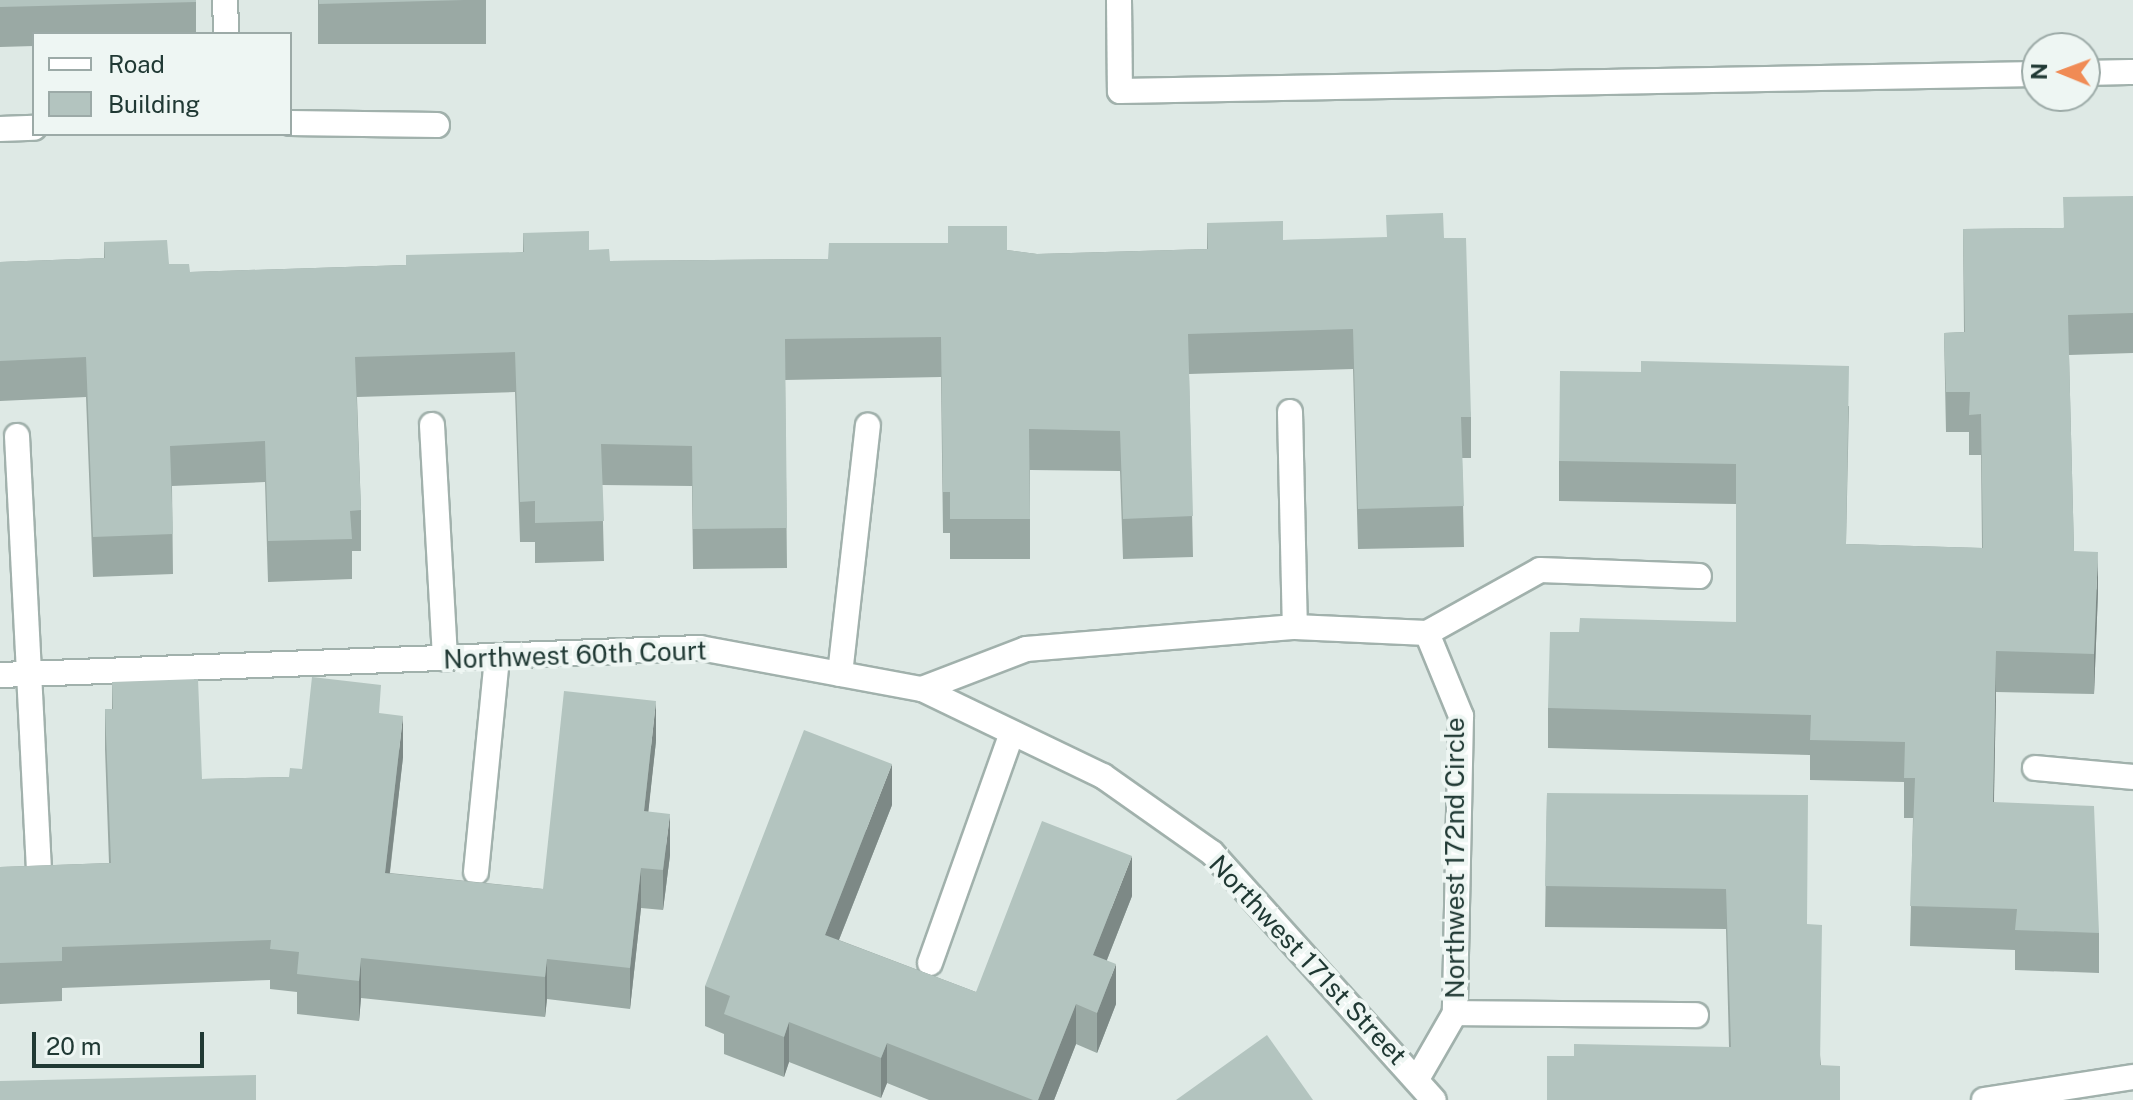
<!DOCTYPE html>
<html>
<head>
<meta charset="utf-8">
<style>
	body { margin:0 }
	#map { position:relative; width:2133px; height:1100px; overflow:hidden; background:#dee9e5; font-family:"Public Sans",sans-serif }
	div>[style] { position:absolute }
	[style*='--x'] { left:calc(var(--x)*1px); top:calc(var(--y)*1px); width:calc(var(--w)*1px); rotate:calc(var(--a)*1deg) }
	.roads { filter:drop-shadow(2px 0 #a1b1ac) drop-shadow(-2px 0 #a1b1ac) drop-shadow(0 2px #a1b1ac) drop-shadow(0 -2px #a1b1ac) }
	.service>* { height:24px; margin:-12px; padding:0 12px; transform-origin:12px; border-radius:12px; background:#fff }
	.minor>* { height:24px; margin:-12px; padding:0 12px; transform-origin:12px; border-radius:12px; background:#fff }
	.wall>* { inset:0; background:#9aa9a4; transform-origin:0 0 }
	.shaded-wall>* { inset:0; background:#7d8986 }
	.building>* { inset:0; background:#b3c4bf }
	span { translate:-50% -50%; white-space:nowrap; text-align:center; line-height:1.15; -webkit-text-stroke:8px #eef6f3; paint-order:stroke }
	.street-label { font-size:26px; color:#203934 }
	.legend { position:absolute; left:32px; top:32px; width:260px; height:104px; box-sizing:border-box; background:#eef6f3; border:2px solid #9caaa7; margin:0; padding:10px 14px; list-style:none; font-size:24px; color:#203934 }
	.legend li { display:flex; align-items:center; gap:16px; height:40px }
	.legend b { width:40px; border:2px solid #9caaa7 }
	.north { position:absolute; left:2021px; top:32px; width:80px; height:80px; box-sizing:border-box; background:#eef6f3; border:2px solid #9caaa7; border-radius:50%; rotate:271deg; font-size:22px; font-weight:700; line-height:32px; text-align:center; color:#203934 }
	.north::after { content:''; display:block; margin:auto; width:28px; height:36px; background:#f08b55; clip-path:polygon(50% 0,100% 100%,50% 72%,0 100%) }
	.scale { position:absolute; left:32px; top:1032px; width:172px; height:36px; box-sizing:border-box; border:4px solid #203934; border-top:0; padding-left:10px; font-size:24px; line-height:28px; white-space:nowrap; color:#203934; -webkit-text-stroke:6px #eef6f3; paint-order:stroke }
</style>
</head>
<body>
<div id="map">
	<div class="roads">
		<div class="service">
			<i style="--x:225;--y:0;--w:34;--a:88"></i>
			<i style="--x:1119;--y:0;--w:91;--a:89.4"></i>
			<i style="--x:1120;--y:91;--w:917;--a:-1.06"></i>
			<i style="--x:2085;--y:73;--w:48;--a:-1.2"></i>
			<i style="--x:290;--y:123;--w:147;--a:0.8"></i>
			<i style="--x:0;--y:129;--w:34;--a:-2"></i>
			<i style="--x:1290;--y:412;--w:215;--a:88.7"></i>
			<i style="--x:432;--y:425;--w:234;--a:86.8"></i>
			<i style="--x:17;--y:436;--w:429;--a:87.1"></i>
			<i style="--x:1427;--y:633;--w:129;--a:-29.1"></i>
			<i style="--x:1540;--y:570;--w:159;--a:2.2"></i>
			<i style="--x:840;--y:674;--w:250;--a:-83.6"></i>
			<i style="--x:476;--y:872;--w:217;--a:-84.4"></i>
			<i style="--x:930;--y:963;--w:244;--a:-70.4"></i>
			<i style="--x:1455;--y:1013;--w:241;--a:0.5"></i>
		</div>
		<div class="minor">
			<i style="--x:0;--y:675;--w:701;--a:-2.21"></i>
			<i style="--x:700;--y:648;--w:226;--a:10.5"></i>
			<i style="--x:922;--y:689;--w:111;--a:-21"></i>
			<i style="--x:1026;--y:649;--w:270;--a:-4.7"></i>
			<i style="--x:1295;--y:627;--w:132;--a:2.6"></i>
			<i style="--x:1427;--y:633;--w:90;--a:67.7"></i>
			<i style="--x:1461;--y:716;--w:297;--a:91.2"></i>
			<i style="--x:1455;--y:1013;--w:76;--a:119.9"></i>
			<i style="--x:922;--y:689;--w:201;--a:25.7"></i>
			<i style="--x:1103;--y:776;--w:133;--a:35.2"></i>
			<i style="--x:1212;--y:853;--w:332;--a:48.1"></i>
			<i style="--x:2035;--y:768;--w:98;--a:5.2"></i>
			<i style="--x:1984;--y:1100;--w:151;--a:-8.8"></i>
		</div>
	</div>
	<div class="wall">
		<i style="clip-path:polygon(0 0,196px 0,196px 34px,34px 34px,34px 46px,0 47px)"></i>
		<i style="left:318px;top:0;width:168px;height:44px"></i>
		<i style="clip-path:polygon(2133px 196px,2133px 353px,2069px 355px,2074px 551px,2098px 592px,2094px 694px,1996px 692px,1994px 802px,2099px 933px,2099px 973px,2015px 970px,2015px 950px,1910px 946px,1913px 818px,1904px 818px,1904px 782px,1810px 780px,1810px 755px,1548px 748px,1548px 708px,1579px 632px,1736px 622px,1736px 504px,1559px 501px,1559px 461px,1849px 406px,1846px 544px,1982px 548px,1981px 455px,1969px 455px,1969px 432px,1946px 432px,1944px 333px,1964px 332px,1963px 229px,2063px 228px)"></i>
		<i style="clip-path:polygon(1207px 223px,1283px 240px,1444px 238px,1471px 417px,1471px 458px,1462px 458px,1464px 547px,1358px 549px,1353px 369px,1189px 374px,1193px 557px,1123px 559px,1120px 471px,1030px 470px,1030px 559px,950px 559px,950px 533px,943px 533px,941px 377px,785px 380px,787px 568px,693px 569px,692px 486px,602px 485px,604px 561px,535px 563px,535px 542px,520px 542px,515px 392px,357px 397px,361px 510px,361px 551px,352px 551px,352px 579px,268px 582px,265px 482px,172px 486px,173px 574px,93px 577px,86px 397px,0 401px,0 262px,104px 258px,104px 242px,190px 272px,406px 265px,523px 252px,523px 233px,589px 250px,610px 261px,828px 259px,948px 243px,948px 226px,1007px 250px,1037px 254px,1207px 249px)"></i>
		<i style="clip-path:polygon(112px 682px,202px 779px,289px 777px,302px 769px,381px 714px,403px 757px,390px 873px,543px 889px,656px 741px,648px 812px,670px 855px,663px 910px,641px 908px,630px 1009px,547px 999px,545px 1017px,361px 998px,359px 1021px,297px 1014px,297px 992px,270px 989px,270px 980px,62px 988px,62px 1001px,0 1004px,0 867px,109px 863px,105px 749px,105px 709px,112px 709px)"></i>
		<i style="clip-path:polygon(1547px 793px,1807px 924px,1821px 1065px,1574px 1056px,1729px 1047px,1726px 929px,1545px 927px)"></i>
		<i style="clip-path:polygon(892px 805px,839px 940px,976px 992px,1132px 896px,1107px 960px,1116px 1004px,1097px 1053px,1076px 1044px,1054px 1100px,929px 1100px,887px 1083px,881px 1098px,789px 1062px,784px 1077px,724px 1054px,724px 1034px,705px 1026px,705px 986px)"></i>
	</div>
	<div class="shaded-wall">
		<i style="clip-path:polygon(2098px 552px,2098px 592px,2094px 694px,2094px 654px)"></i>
		<i style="clip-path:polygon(1996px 651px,1996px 692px,1993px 842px,1993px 802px)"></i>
		<i style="clip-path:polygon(656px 701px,656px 741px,644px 852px,644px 811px)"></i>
		<i style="clip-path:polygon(403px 716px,403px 757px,385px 913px,385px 873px)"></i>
		<i style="clip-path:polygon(892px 764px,892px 805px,825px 975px,825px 935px)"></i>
		<i style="clip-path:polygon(670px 814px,670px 855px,663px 910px,663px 870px)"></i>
		<i style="clip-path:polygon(1132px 856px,1132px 896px,1093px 995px,1093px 955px)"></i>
		<i style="clip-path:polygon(641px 868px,641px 908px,630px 1009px,630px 968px)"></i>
		<i style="clip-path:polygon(361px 958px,361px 998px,359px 1021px,359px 981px)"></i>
		<i style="clip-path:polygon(547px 959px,547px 999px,545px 1017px,545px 977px)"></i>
		<i style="clip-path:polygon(1116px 964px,1116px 1004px,1097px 1053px,1097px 1013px)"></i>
		<i style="clip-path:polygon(1076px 1004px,1076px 1044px,1054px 1100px,1038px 1100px)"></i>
		<i style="clip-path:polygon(789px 1022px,789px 1062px,784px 1077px,784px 1037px)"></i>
		<i style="clip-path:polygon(887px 1043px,887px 1083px,881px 1098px,881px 1058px)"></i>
	</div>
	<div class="building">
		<i style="clip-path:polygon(0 0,196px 0,196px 2px,0 7px)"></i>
		<i style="clip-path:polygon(319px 0,464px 0,319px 4px)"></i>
		<i style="clip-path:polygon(2133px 196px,2133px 313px,2068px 315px,2074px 551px,2098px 552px,2094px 654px,1996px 651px,1993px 802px,2094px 806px,2099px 933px,2015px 930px,2017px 909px,1910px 906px,1915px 778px,1904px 778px,1905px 742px,1810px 740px,1811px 715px,1548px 708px,1550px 632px,1579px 632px,1580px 618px,1736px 622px,1736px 464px,1559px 461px,1560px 371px,1641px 372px,1641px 361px,1849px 366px,1846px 544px,1983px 548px,1981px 414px,1969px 415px,1970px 392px,1946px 392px,1944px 333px,1965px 332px,1963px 229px,2064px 228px,2063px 197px)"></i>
		<i style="clip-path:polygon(1443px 213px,1444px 238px,1466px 238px,1471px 417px,1461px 417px,1464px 506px,1358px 509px,1353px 329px,1188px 334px,1193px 516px,1123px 519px,1120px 431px,1029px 429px,1030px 519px,950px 519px,950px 492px,943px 492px,941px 337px,785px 339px,787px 528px,693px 529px,692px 446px,601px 444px,604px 521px,535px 523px,535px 501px,520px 502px,515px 352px,355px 357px,361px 510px,350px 511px,352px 539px,268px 541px,265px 441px,170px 446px,173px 534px,93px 537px,86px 357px,0 361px,0 262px,105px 258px,104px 242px,167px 240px,169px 264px,189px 264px,190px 272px,406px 265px,406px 255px,524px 252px,523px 233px,589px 231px,589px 250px,609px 249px,610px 261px,828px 259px,829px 243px,948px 243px,948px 226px,1007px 226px,1007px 250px,1037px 254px,1208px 249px,1207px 223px,1283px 221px,1283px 240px,1387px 237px,1386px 215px)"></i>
		<i style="clip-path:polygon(312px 677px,381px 685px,379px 713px,403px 716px,385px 873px,543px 889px,564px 691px,656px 701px,644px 811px,670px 814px,663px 870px,641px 868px,630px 968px,547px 959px,545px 977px,361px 958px,359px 981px,297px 974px,299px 952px,270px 949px,271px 940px,62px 947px,62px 961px,0 963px,0 867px,111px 863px,105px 709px,113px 709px,112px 682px,198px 679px,202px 779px,289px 777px,290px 768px,302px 769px)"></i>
		<i style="clip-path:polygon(804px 730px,892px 764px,825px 935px,976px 992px,1042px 821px,1132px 856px,1093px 955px,1116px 964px,1097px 1013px,1076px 1004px,1038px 1100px,1033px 1100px,887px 1043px,881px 1058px,789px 1022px,784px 1037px,724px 1014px,730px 996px,705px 986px)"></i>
		<i style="clip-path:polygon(1547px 793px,1808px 795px,1807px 924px,1822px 925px,1820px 1065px,1840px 1066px,1840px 1100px,1547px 1100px,1547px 1056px,1574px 1056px,1574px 1044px,1731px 1047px,1726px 889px,1545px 886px)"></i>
		<i style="clip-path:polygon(1267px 1035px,1313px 1100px,1176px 1100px)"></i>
		<i style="clip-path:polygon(256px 1075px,256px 1100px,0 1100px,0 1081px)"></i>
	</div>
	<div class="street-label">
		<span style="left:575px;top:655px;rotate:-2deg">Northwest 60th Court</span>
		<span style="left:1455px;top:858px;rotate:-90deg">Northwest 172nd Circle</span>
		<span style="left:1308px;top:960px;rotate:47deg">Northwest 171st Street</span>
	</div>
	<ul class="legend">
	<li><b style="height:10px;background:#fff"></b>Road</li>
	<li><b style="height:22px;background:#b3c4bf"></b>Building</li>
	</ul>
	<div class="north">N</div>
	<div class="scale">20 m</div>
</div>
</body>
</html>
